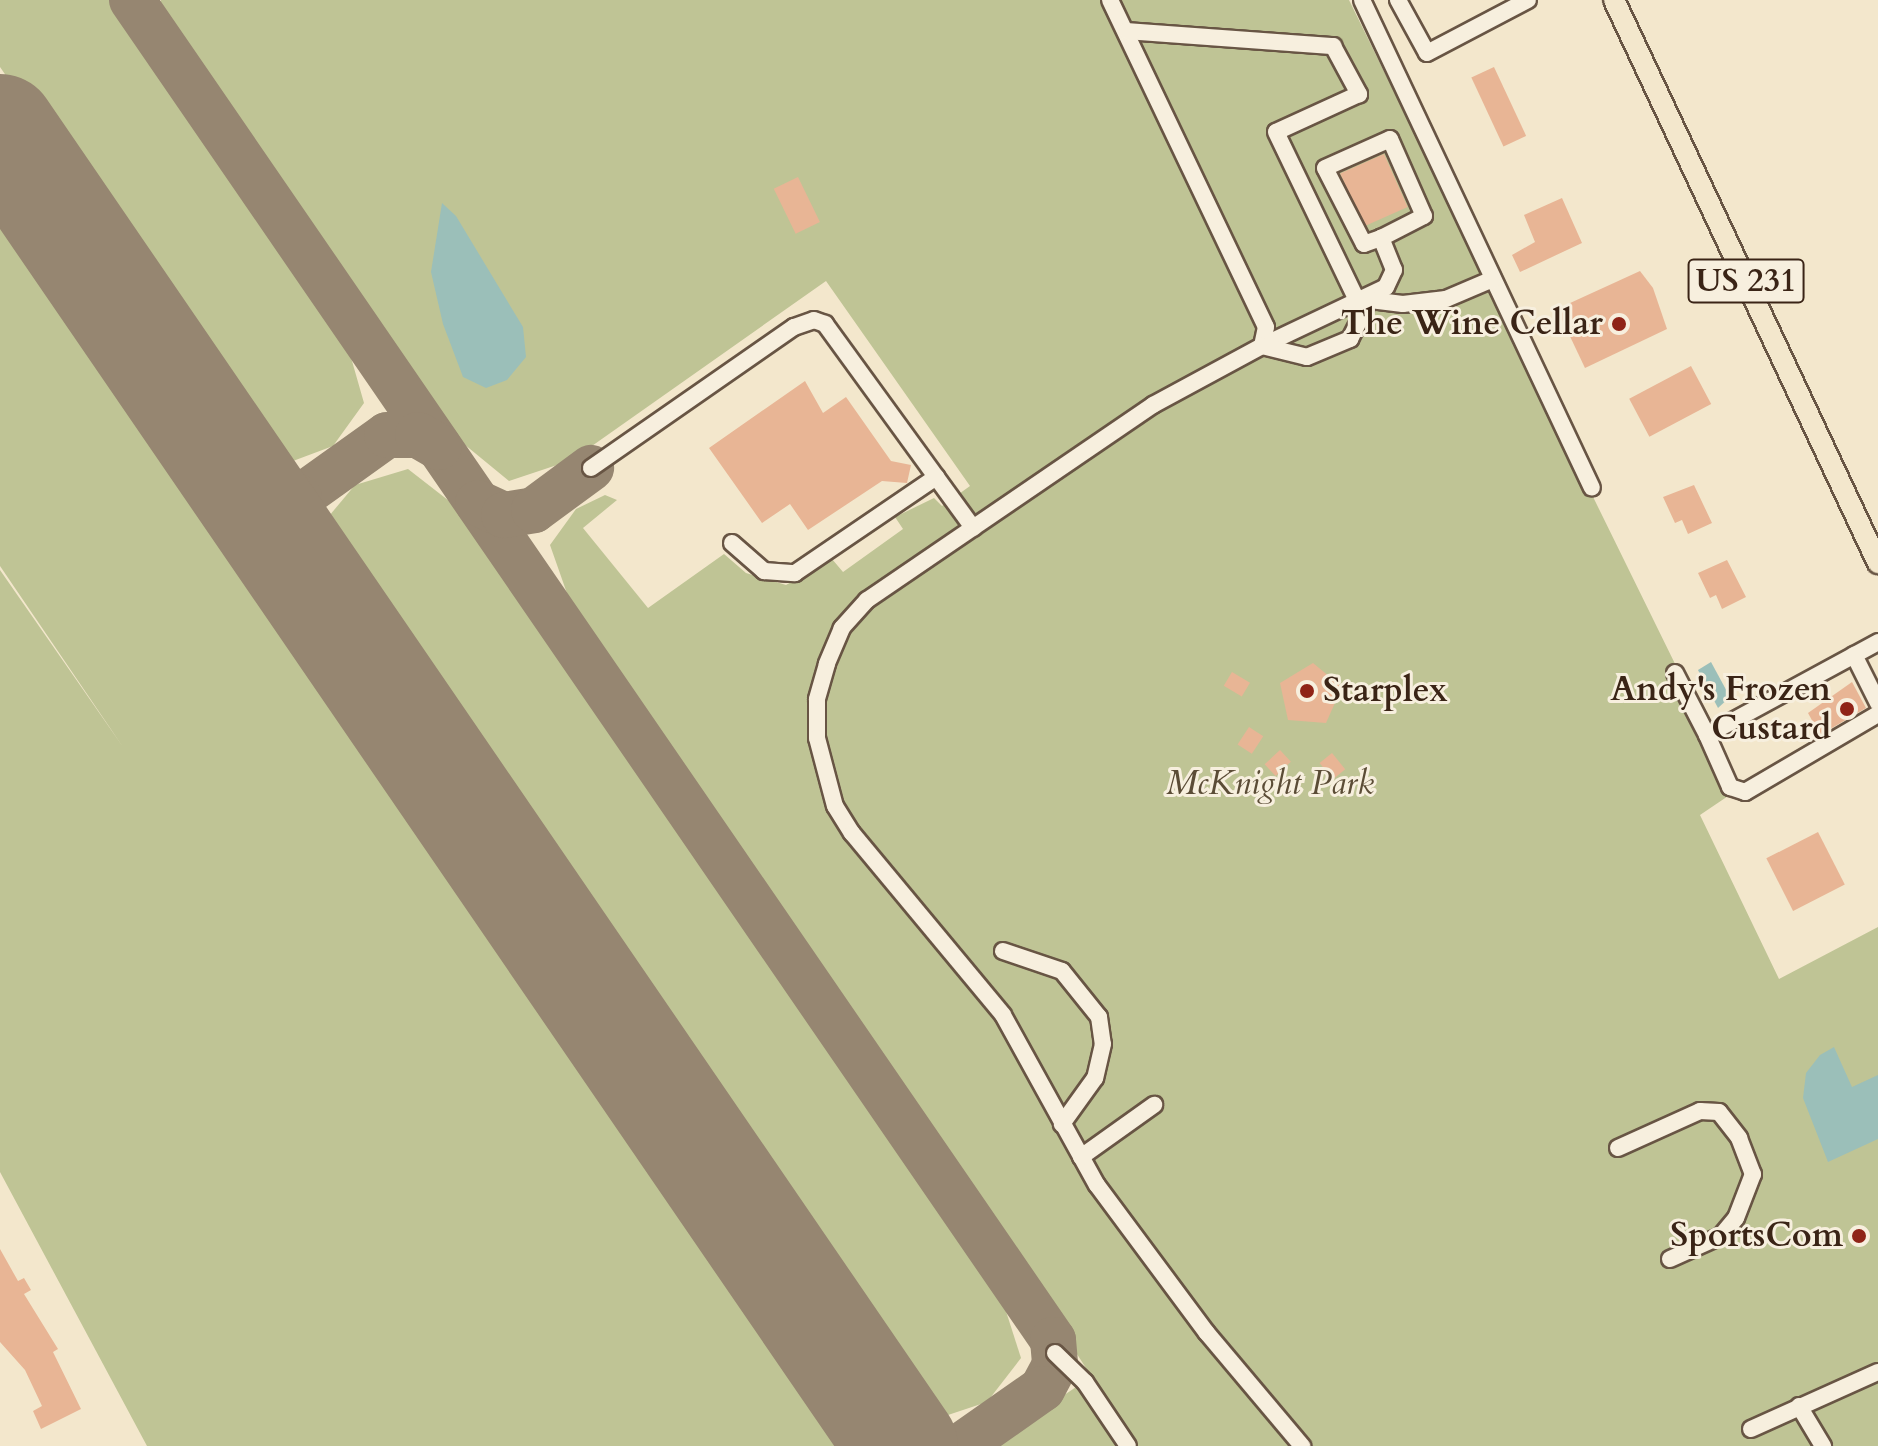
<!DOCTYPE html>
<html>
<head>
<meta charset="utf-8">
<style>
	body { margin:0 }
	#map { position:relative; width:1878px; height:1446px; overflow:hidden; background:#f3e7cc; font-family:Cardo,serif }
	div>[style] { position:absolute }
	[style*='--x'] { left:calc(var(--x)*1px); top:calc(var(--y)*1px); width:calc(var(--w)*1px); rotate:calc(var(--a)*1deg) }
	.green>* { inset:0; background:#bfc495 }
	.water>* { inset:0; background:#9bbfb9 }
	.taxiway>* { height:46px; margin:-23px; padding:0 23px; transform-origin:23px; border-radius:23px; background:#968671 }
	.runway>* { height:112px; margin:-56px; padding:0 56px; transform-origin:56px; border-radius:56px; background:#968671 }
	.building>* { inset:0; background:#e8b595; transform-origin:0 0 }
	.roads { filter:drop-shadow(2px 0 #685544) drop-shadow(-2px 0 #685544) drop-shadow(0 2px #685544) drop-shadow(0 -2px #685544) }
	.minor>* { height:16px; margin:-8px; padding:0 8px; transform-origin:8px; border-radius:8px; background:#f7efde }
	.major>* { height:20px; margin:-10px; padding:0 10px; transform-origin:10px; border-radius:10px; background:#f3e7cc }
	.dots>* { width:22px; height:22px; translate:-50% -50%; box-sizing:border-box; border:4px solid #f7efde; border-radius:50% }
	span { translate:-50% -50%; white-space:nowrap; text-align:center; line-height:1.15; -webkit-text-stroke:6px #f7efde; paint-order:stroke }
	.shield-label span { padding:2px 6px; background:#f7efde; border:2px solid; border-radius:6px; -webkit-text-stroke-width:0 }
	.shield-label { font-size:32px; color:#3a2416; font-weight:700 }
	.poi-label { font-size:34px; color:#3a2416; font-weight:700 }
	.right { translate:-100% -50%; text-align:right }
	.left { translate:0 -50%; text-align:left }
	.park-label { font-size:34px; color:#5b4c36; font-style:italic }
</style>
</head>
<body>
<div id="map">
	<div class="green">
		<i style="clip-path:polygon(0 0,111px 0,261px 227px,237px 177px,342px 326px,364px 403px,333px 446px,277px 467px,0 67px)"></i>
		<i style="clip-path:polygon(161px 0,1349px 0,1737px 790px,1700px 815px,1779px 979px,1878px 927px,1878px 1446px,1136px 1446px,1007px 1245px,576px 619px,550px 545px,576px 509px,605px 495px,617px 500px,583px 528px,648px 608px,724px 554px,746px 573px,786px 585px,832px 559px,843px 572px,903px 529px,895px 517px,934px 498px,942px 506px,970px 486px,826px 281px,572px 460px,509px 481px,442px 426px,160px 19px)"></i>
		<i style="clip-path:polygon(0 199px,669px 1170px,857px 1446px,147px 1446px,0 1172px,0 570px,123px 747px,0 566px)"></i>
		<i style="clip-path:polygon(408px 469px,471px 518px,996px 1280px,1021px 1358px,987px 1402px,933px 1420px,319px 528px,355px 485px)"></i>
		<i style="clip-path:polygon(1079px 1385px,1120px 1446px,989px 1446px)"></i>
	</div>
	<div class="water">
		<i style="clip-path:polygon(442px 203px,456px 216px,523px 327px,526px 357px,507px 380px,486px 388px,463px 377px,443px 324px,431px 272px)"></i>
		<i style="clip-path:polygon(1711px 662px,1730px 697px,1718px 708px,1698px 670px)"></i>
		<i style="clip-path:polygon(1834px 1047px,1852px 1087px,1878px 1075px,1878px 1139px,1828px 1162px,1803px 1098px,1806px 1073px,1820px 1055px)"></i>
	</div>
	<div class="taxiway">
		<i style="--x:132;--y:0;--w:1626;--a:55.5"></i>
		<i style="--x:1053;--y:1340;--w:25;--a:85"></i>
		<i style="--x:1055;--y:1365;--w:27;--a:118"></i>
		<i style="--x:1042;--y:1389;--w:99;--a:144.9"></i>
		<i style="--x:240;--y:480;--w:18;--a:38"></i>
		<i style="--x:254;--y:491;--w:32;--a:18"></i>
		<i style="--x:284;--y:501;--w:15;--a:-11"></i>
		<i style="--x:299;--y:498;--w:108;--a:-35.6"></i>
		<i style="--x:387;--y:435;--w:31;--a:0"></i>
		<i style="--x:418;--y:435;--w:24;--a:30"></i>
		<i style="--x:478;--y:503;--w:29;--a:25"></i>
		<i style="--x:504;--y:515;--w:30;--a:-9"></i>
		<i style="--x:534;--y:510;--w:71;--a:-36.4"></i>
		<i style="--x:294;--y:559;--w:30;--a:-105"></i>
		<i style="--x:286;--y:530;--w:35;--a:-68"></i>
	</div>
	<div class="runway">
		<i style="--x:0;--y:130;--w:1595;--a:55.57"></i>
	</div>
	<div class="building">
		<i style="left:1494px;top:67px;width:76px;height:25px;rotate:65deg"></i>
		<i style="left:1384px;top:154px;width:58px;height:48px;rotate:66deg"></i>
		<i style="left:798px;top:177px;width:50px;height:27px;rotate:64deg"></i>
		<i style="clip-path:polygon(1562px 198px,1582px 243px,1520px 272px,1512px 255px,1535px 242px,1524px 215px)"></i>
		<i style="clip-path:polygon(1640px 271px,1653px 288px,1667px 329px,1585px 368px,1557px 309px)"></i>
		<i style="left:1691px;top:366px;width:43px;height:70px;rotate:62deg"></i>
		<i style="clip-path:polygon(805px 381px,823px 413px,846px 397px,891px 461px,911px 465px,907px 483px,882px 481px,808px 530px,790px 504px,762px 523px,709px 448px)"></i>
		<i style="clip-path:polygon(1694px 485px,1712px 523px,1688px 534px,1682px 520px,1675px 523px,1663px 497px)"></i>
		<i style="clip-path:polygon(1727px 560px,1746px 597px,1722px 609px,1716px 595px,1710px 598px,1698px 573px)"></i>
		<i style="clip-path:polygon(1313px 663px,1342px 687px,1326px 723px,1288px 720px,1280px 683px)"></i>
		<i style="left:1232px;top:672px;width:21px;height:16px;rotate:31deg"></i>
		<i style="clip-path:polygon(1852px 682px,1866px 708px,1820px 735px,1808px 713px)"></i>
		<i style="left:1249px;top:727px;width:17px;height:21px;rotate:33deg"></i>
		<i style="left:1280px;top:750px;width:16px;height:21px;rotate:47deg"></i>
		<i style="left:1332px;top:753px;width:21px;height:16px;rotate:51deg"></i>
		<i style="left:1818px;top:832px;width:59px;height:58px;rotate:63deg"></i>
		<i style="clip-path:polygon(0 1249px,18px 1281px,24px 1278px,31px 1290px,24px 1294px,58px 1349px,53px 1352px,81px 1409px,41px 1429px,33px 1411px,42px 1406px,25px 1370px,0 1342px)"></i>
	</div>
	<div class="roads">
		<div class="minor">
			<i style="--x:1110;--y:0;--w:362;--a:64.5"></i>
			<i style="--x:1266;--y:327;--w:19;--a:102"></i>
			<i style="--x:1262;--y:346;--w:124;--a:151.6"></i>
			<i style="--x:1153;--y:405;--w:346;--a:145.7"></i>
			<i style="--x:867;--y:600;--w:38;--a:132"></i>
			<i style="--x:842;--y:628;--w:39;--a:113"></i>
			<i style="--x:827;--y:664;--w:37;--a:106"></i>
			<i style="--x:817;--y:700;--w:38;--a:90"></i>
			<i style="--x:817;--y:738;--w:70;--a:75.2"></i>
			<i style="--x:835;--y:806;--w:32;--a:58"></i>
			<i style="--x:852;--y:833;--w:236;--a:50.3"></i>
			<i style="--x:1003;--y:1015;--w:194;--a:61.1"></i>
			<i style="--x:1097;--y:1185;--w:184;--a:53.4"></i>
			<i style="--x:1207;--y:1333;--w:148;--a:49.9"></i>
			<i style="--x:1362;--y:0;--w:539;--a:64.76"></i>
			<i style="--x:1398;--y:0;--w:60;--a:61.3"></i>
			<i style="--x:1427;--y:53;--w:114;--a:-27.7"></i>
			<i style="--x:1127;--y:31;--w:207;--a:4.2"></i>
			<i style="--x:1333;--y:46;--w:55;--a:61.6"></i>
			<i style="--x:1359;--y:94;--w:91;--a:155.4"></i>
			<i style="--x:1276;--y:132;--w:187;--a:64.3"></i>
			<i style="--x:1262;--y:346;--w:137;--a:-25.4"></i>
			<i style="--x:1386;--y:287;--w:19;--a:-65"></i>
			<i style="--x:1394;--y:270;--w:35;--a:-112"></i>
			<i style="--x:1381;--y:238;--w:18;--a:161"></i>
			<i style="--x:1364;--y:244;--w:85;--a:-117.2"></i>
			<i style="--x:1325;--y:168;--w:71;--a:-24"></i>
			<i style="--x:1390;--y:139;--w:84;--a:66.2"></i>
			<i style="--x:1424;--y:216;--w:48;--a:152.9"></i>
			<i style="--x:1262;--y:346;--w:46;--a:13.7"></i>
			<i style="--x:1307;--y:357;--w:47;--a:-22.7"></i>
			<i style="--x:1350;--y:339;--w:34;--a:-63"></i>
			<i style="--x:1365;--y:309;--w:10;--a:-107"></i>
			<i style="--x:1362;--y:299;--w:41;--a:7"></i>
			<i style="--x:1403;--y:304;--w:43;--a:-6.6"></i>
			<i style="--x:1446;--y:299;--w:51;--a:-23.1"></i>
			<i style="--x:591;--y:468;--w:247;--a:-34.8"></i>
			<i style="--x:794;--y:327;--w:21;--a:-19"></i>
			<i style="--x:814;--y:320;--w:12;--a:20"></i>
			<i style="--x:825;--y:324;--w:252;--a:54"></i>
			<i style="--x:732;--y:543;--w:43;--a:41.2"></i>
			<i style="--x:764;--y:571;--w:31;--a:4"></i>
			<i style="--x:795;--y:573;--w:171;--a:-34.2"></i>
			<i style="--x:1854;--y:655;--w:54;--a:63.4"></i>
			<i style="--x:1675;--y:673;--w:70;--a:62.7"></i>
			<i style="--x:1707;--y:735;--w:195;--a:-28.5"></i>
			<i style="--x:1707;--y:735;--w:57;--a:66.1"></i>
			<i style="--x:1730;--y:787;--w:16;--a:18"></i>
			<i style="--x:1745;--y:792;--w:154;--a:-30.4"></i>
			<i style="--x:1003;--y:951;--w:62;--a:18.7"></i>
			<i style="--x:1062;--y:971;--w:59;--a:51.2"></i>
			<i style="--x:1099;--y:1017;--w:27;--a:82"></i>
			<i style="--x:1103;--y:1044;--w:35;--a:103"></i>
			<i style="--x:1095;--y:1078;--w:57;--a:125.7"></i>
			<i style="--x:1618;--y:1148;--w:90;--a:-24.3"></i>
			<i style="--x:1700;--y:1111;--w:19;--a:3"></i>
			<i style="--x:1719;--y:1112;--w:33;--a:52"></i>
			<i style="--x:1739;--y:1138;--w:39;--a:69"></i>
			<i style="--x:1753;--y:1174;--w:47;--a:111.1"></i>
			<i style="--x:1736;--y:1218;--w:23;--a:130"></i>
			<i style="--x:1721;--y:1236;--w:56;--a:155.7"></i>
			<i style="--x:1081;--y:1157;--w:90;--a:-35.5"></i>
			<i style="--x:1055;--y:1353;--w:42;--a:44"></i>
			<i style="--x:1085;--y:1382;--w:77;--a:56.1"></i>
			<i style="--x:1799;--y:1406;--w:47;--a:59"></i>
			<i style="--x:1751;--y:1429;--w:139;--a:-24.2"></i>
		</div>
		<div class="major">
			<i style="--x:1614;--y:0;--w:622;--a:64.88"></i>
		</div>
	</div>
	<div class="dots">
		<i style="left:1619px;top:324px;background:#8f2418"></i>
		<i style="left:1307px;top:691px;background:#8f2418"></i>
		<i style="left:1847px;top:709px;background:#8f2418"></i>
		<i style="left:1859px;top:1236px;background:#8f2418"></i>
	</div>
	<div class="shield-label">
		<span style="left:1746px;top:281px">US 231</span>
	</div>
	<div class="poi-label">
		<span class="right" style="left:1603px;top:324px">The Wine Cellar</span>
		<span class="right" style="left:1831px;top:709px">Andy's Frozen<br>Custard</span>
		<span class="left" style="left:1323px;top:691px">Starplex</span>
		<span class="right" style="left:1843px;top:1236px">SportsCom</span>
	</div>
	<div class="park-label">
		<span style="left:1270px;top:784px">McKnight Park</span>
	</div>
</div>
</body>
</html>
